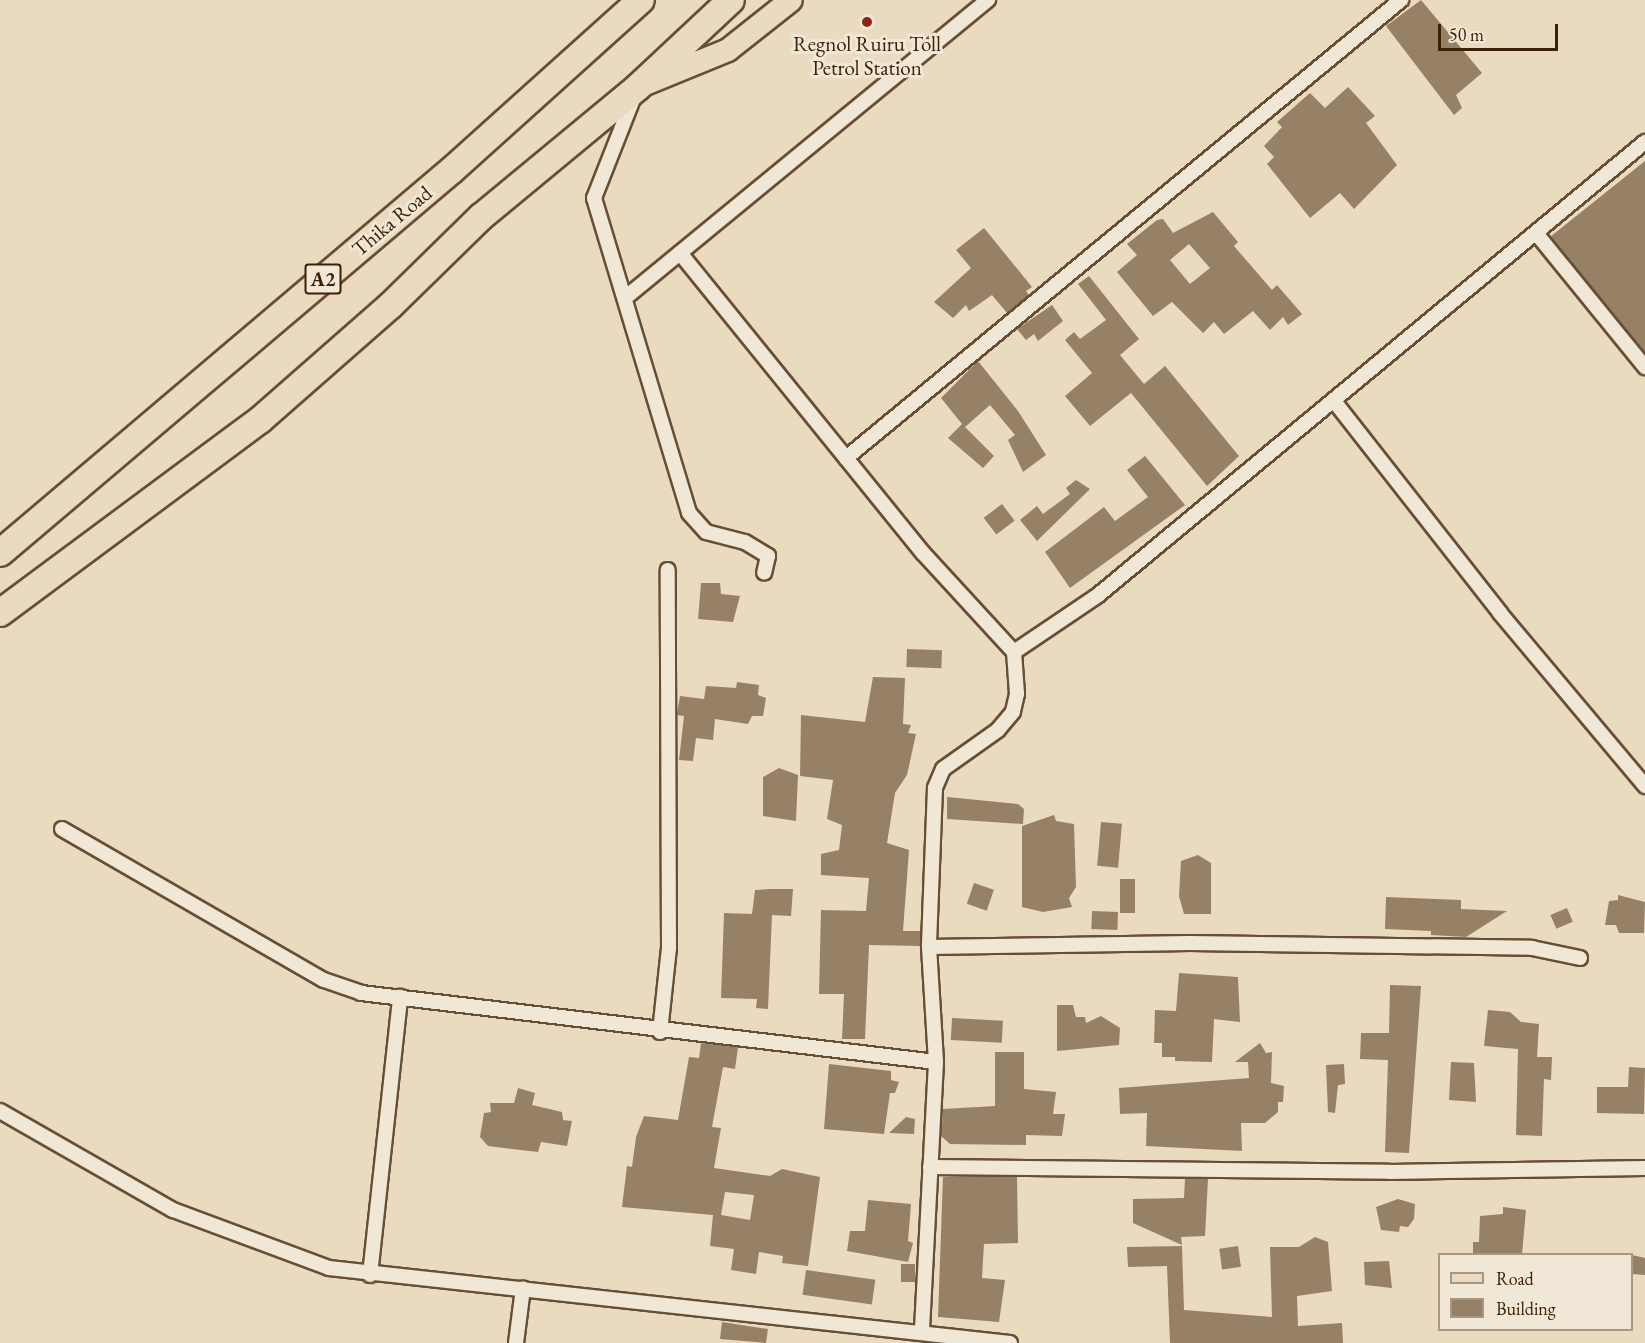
<!DOCTYPE html>
<html>
<head>
<meta charset="utf-8">
<style>
	body { margin:0 }
	#map { position:relative; width:1645px; height:1343px; overflow:hidden; background:#eadac0; font-family:"EB Garamond",serif }
	div>[style] { position:absolute }
	[style*='--x'] { left:calc(var(--x)*1px); top:calc(var(--y)*1px); width:calc(var(--w)*1px); rotate:calc(var(--a)*1deg) }
	.building>* { inset:0; background:#968166; transform-origin:0 0 }
	.roads { filter:drop-shadow(2px 0 #684e33) drop-shadow(-2px 0 #684e33) drop-shadow(0 2px #684e33) drop-shadow(0 -2px #684e33) }
	.street>* { height:14px; margin:-7px; padding:0 7px; transform-origin:7px; border-radius:7px; background:#f1e7d6 }
	.primary>* { height:22px; margin:-11px; padding:0 11px; transform-origin:11px; border-radius:11px; background:#eadac0 }
	.highway>* { height:26px; margin:-13px; padding:0 13px; transform-origin:13px; border-radius:13px; background:#eadac0 }
	.dots>* { width:16px; height:16px; translate:-50% -50%; box-sizing:border-box; border:3px solid #f1e7d6; border-radius:50% }
	span { translate:-50% -50%; white-space:nowrap; text-align:center; line-height:1.15; -webkit-text-stroke:6px #f1e7d6; paint-order:stroke }
	.shield-label span { padding:2px 4px; background:#f1e7d6; border:2px solid; border-radius:4px; -webkit-text-stroke-width:0 }
	.shield-label { font-size:20px; color:#3c2004; font-weight:700 }
	.poi-label { font-size:21px; color:#3c2004 }
	.street-label { font-size:21px; color:#3c2004 }
	.legend { position:absolute; left:1438px; top:1253px; width:195px; height:78px; box-sizing:border-box; background:#f1e7d6; border:2px solid #a99782; margin:0; padding:8px 10px; list-style:none; font-size:18px; color:#3c2004 }
	.legend li { display:flex; align-items:center; gap:12px; height:30px }
	.legend b { width:30px; border:2px solid #a99782 }
	.scale { position:absolute; left:1438px; top:24px; width:120px; height:27px; box-sizing:border-box; border:3px solid #3c2004; border-top:0; padding-left:8px; font-size:18px; line-height:21px; white-space:nowrap; color:#3c2004; -webkit-text-stroke:4px #f1e7d6; paint-order:stroke }
</style>
</head>
<body>
<div id="map">
	<div class="building">
		<i style="clip-path:polygon(1421px 0,1482px 73px,1456px 95px,1462px 108px,1454px 115px,1386px 26px)"></i>
		<i style="clip-path:polygon(1348px 87px,1375px 116px,1366px 123px,1397px 165px,1354px 209px,1340px 193px,1310px 218px,1267px 164px,1274px 157px,1264px 146px,1282px 127px,1277px 122px,1310px 93px,1325px 108px)"></i>
		<i style="clip-path:polygon(1645px 161px,1645px 352px,1550px 237px)"></i>
		<i style="clip-path:polygon(evenodd,1213px 212px,1238px 242px,1234px 246px,1272px 290px,1277px 285px,1302px 314px,1288px 325px,1283px 317px,1270px 330px,1253px 311px,1224px 334px,1214px 322px,1203px 333px,1172px 302px,1153px 316px,1117px 272px,1137px 255px,1127px 244px,1157px 220px,1163px 219px,1173px 233px,1213px 212px,1189px 244px,1210px 268px,1190px 284px,1170px 260px,1189px 244px)"></i>
		<i style="clip-path:polygon(984px 228px,1032px 287px,1026px 291px,1029px 295px,1007px 313px,992px 295px,969px 311px,966px 305px,953px 318px,934px 302px,971px 268px,956px 250px)"></i>
		<i style="clip-path:polygon(1089px 276px,1139px 339px,1120px 355px,1144px 384px,1165px 366px,1239px 456px,1207px 486px,1131px 393px,1090px 426px,1065px 396px,1092px 373px,1065px 340px,1074px 332px,1080px 339px,1106px 320px,1078px 284px)"></i>
		<i style="clip-path:polygon(1052px 305px,1063px 321px,1038px 341px,1034px 334px,1026px 340px,1017px 329px)"></i>
		<i style="clip-path:polygon(978px 361px,1018px 411px,1046px 455px,1023px 472px,1008px 440px,1015px 435px,990px 405px,965px 427px,994px 456px,983px 468px,948px 438px,962px 424px,941px 398px)"></i>
		<i style="clip-path:polygon(1145px 456px,1185px 505px,1070px 588px,1045px 552px,1104px 507px,1115px 521px,1148px 497px,1127px 470px)"></i>
		<i style="clip-path:polygon(1076px 480px,1090px 489px,1037px 541px,1020px 520px,1037px 506px,1043px 514px,1070px 494px,1066px 488px)"></i>
		<i style="left:1002px;top:504px;width:21px;height:23px;rotate:53deg"></i>
		<i style="clip-path:polygon(701px 583px,720px 583px,721px 594px,740px 596px,733px 622px,698px 619px)"></i>
		<i style="left:907px;top:649px;width:35px;height:18px;rotate:2deg"></i>
		<i style="clip-path:polygon(873px 677px,905px 678px,903px 724px,911px 725px,908px 733px,916px 734px,907px 775px,895px 793px,887px 843px,909px 850px,903px 931px,921px 931px,920px 946px,869px 945px,865px 1039px,842px 1039px,844px 994px,819px 994px,821px 910px,866px 911px,869px 878px,821px 875px,821px 854px,839px 850px,842px 825px,827px 819px,833px 780px,800px 776px,801px 715px,865px 722px)"></i>
		<i style="clip-path:polygon(737px 682px,759px 685px,758px 695px,766px 698px,763px 716px,752px 716px,748px 724px,715px 719px,713px 740px,696px 738px,693px 761px,679px 760px,684px 716px,677px 715px,680px 696px,704px 699px,706px 686px,736px 688px)"></i>
		<i style="clip-path:polygon(779px 768px,798px 775px,796px 821px,763px 816px,763px 777px)"></i>
		<i style="clip-path:polygon(947px 797px,1018px 804px,1024px 809px,1023px 824px,947px 819px)"></i>
		<i style="clip-path:polygon(1054px 815px,1056px 821px,1074px 824px,1076px 887px,1069px 898px,1072px 907px,1043px 912px,1022px 907px,1022px 826px)"></i>
		<i style="left:1101px;top:822px;width:21px;height:44px;rotate:5deg"></i>
		<i style="clip-path:polygon(1198px 855px,1211px 863px,1211px 914px,1184px 914px,1179px 896px,1181px 861px)"></i>
		<i style="left:1120px;top:879px;width:15px;height:34px"></i>
		<i style="left:974px;top:883px;width:21px;height:22px;rotate:19deg"></i>
		<i style="clip-path:polygon(770px 889px,793px 889px,791px 916px,772px 915px,768px 1009px,756px 1008px,757px 999px,721px 998px,724px 913px,752px 914px,755px 890px)"></i>
		<i style="clip-path:polygon(1618px 895px,1645px 902px,1644px 933px,1619px 933px,1616px 925px,1605px 925px,1609px 901px,1618px 900px)"></i>
		<i style="clip-path:polygon(1386px 897px,1461px 900px,1461px 909px,1507px 911px,1466px 937px,1431px 935px,1431px 931px,1385px 929px)"></i>
		<i style="left:1567px;top:908px;width:15px;height:18px;rotate:67deg"></i>
		<i style="left:1092px;top:911px;width:26px;height:18px;rotate:2deg"></i>
		<i style="clip-path:polygon(1179px 973px,1238px 977px,1240px 1022px,1214px 1019px,1212px 1062px,1175px 1061px,1175px 1057px,1162px 1057px,1162px 1043px,1154px 1043px,1155px 1010px,1176px 1011px)"></i>
		<i style="clip-path:polygon(1390px 985px,1421px 986px,1409px 1153px,1385px 1152px,1388px 1060px,1360px 1059px,1361px 1033px,1389px 1033px)"></i>
		<i style="clip-path:polygon(1057px 1005px,1073px 1005px,1076px 1017px,1085px 1017px,1086px 1023px,1101px 1016px,1120px 1028px,1119px 1045px,1057px 1051px)"></i>
		<i style="clip-path:polygon(1488px 1010px,1510px 1012px,1521px 1022px,1539px 1024px,1537px 1057px,1552px 1057px,1551px 1080px,1544px 1079px,1542px 1136px,1516px 1135px,1518px 1049px,1484px 1046px)"></i>
		<i style="left:952px;top:1018px;width:51px;height:22px;rotate:3deg"></i>
		<i style="clip-path:polygon(evenodd,701px 1043px,738px 1047px,735px 1069px,723px 1067px,712px 1127px,721px 1128px,714px 1168px,770px 1176px,782px 1169px,820px 1177px,808px 1266px,782px 1263px,783px 1256px,759px 1252px,756px 1274px,731px 1270px,734px 1249px,710px 1246px,713px 1215px,622px 1207px,627px 1166px,632px 1167px,636px 1137px,644px 1116px,678px 1120px,689px 1057px,699px 1058px,701px 1043px,725px 1192px,754px 1195px,750px 1220px,721px 1215px,725px 1192px)"></i>
		<i style="clip-path:polygon(1260px 1043px,1266px 1053px,1272px 1052px,1271px 1083px,1284px 1086px,1283px 1102px,1278px 1102px,1278px 1112px,1265px 1123px,1241px 1123px,1242px 1151px,1146px 1146px,1147px 1113px,1120px 1114px,1119px 1088px,1249px 1078px,1248px 1062px,1235px 1062px)"></i>
		<i style="clip-path:polygon(995px 1052px,1024px 1052px,1024px 1089px,1056px 1092px,1053px 1114px,1065px 1114px,1062px 1136px,1026px 1135px,1026px 1145px,950px 1144px,941px 1136px,943px 1109px,995px 1106px)"></i>
		<i style="clip-path:polygon(1451px 1062px,1474px 1063px,1476px 1102px,1449px 1100px)"></i>
		<i style="clip-path:polygon(829px 1064px,891px 1071px,891px 1080px,899px 1082px,895px 1093px,890px 1093px,884px 1134px,824px 1129px)"></i>
		<i style="clip-path:polygon(1344px 1064px,1345px 1084px,1338px 1085px,1335px 1113px,1328px 1112px,1326px 1065px)"></i>
		<i style="clip-path:polygon(1629px 1067px,1645px 1068px,1644px 1114px,1597px 1113px,1597px 1087px,1628px 1087px)"></i>
		<i style="clip-path:polygon(518px 1088px,535px 1093px,532px 1105px,562px 1112px,563px 1120px,572px 1121px,567px 1146px,541px 1142px,538px 1152px,488px 1146px,480px 1137px,484px 1113px,491px 1112px,490px 1103px,514px 1103px)"></i>
		<i style="clip-path:polygon(906px 1117px,915px 1119px,914px 1134px,889px 1133px)"></i>
		<i style="clip-path:polygon(943px 1177px,1017px 1177px,1018px 1243px,984px 1244px,982px 1278px,1005px 1280px,999px 1322px,938px 1317px)"></i>
		<i style="clip-path:polygon(1185px 1179px,1208px 1179px,1205px 1236px,1181px 1237px,1182px 1245px,1133px 1223px,1133px 1199px,1184px 1198px)"></i>
		<i style="clip-path:polygon(1398px 1199px,1415px 1204px,1414px 1219px,1408px 1227px,1400px 1226px,1399px 1232px,1381px 1230px,1376px 1207px)"></i>
		<i style="clip-path:polygon(868px 1200px,911px 1204px,908px 1241px,913px 1243px,908px 1262px,847px 1251px,850px 1231px,865px 1231px)"></i>
		<i style="clip-path:polygon(1503px 1207px,1526px 1210px,1522px 1254px,1473px 1254px,1473px 1242px,1479px 1242px,1480px 1216px,1503px 1214px)"></i>
		<i style="clip-path:polygon(1315px 1237px,1328px 1242px,1332px 1291px,1297px 1296px,1298px 1326px,1342px 1323px,1343px 1343px,1170px 1343px,1167px 1266px,1128px 1267px,1127px 1247px,1182px 1246px,1184px 1310px,1272px 1317px,1270px 1247px,1299px 1247px)"></i>
		<i style="left:1238px;top:1246px;width:21px;height:19px;rotate:82deg"></i>
		<i style="clip-path:polygon(1632px 1255px,1645px 1258px,1645px 1275px,1632px 1274px)"></i>
		<i style="clip-path:polygon(1389px 1261px,1392px 1288px,1365px 1285px,1364px 1262px)"></i>
		<i style="left:901px;top:1264px;width:14px;height:18px"></i>
		<i style="left:806px;top:1270px;width:70px;height:25px;rotate:8deg"></i>
		<i style="clip-path:polygon(722px 1322px,768px 1329px,766px 1343px,720px 1339px)"></i>
	</div>
	<div class="roads">
		<div class="street">
			<i style="--x:635;--y:94;--w:112;--a:111.5"></i>
			<i style="--x:594;--y:198;--w:329;--a:73.2"></i>
			<i style="--x:689;--y:513;--w:25;--a:48"></i>
			<i style="--x:706;--y:532;--w:40;--a:14.4"></i>
			<i style="--x:745;--y:542;--w:27;--a:31"></i>
			<i style="--x:768;--y:556;--w:17;--a:103"></i>
			<i style="--x:1536;--y:233;--w:173;--a:50.9"></i>
			<i style="--x:680;--y:253;--w:386;--a:51"></i>
			<i style="--x:923;--y:553;--w:134;--a:47.4"></i>
			<i style="--x:1014;--y:652;--w:42;--a:85.9"></i>
			<i style="--x:1017;--y:694;--w:18;--a:103"></i>
			<i style="--x:1013;--y:712;--w:23;--a:130"></i>
			<i style="--x:998;--y:730;--w:67;--a:144.7"></i>
			<i style="--x:943;--y:769;--w:21;--a:113"></i>
			<i style="--x:935;--y:788;--w:159;--a:92.2"></i>
			<i style="--x:929;--y:947;--w:115;--a:86.5"></i>
			<i style="--x:936;--y:1062;--w:270;--a:93"></i>
			<i style="--x:625;--y:298;--w:470;--a:-39.4"></i>
			<i style="--x:1334;--y:401;--w:269;--a:51.9"></i>
			<i style="--x:1500;--y:613;--w:226;--a:50"></i>
			<i style="--x:846;--y:458;--w:720;--a:-39.53"></i>
			<i style="--x:1014;--y:652;--w:100;--a:-34"></i>
			<i style="--x:1097;--y:596;--w:712;--a:-39.64"></i>
			<i style="--x:62;--y:829;--w:302;--a:30"></i>
			<i style="--x:324;--y:980;--w:39;--a:19"></i>
			<i style="--x:361;--y:993;--w:579;--a:6.84"></i>
			<i style="--x:929;--y:947;--w:261;--a:-0.9"></i>
			<i style="--x:1190;--y:943;--w:342;--a:0.8"></i>
			<i style="--x:1532;--y:948;--w:49;--a:11.8"></i>
			<i style="--x:660;--y:1032;--w:84;--a:-83.9"></i>
			<i style="--x:669;--y:948;--w:378;--a:-90.2"></i>
			<i style="--x:0;--y:1111;--w:199;--a:29.8"></i>
			<i style="--x:173;--y:1210;--w:166;--a:20.4"></i>
			<i style="--x:329;--y:1268;--w:685;--a:6.28"></i>
			<i style="--x:930;--y:1167;--w:460;--a:0.6"></i>
			<i style="--x:1390;--y:1172;--w:255;--a:-0.9"></i>
			<i style="--x:370;--y:1275;--w:280;--a:-83.8"></i>
			<i style="--x:516;--y:1343;--w:55;--a:-82.7"></i>
		</div>
		<div class="primary">
			<i style="--x:640;--y:86;--w:95;--a:-22.2"></i>
			<i style="--x:728;--y:50;--w:80;--a:-38.4"></i>
		</div>
		<div class="highway">
			<i style="--x:0;--y:553;--w:592;--a:-40.28"></i>
			<i style="--x:452;--y:170;--w:254;--a:-42"></i>
			<i style="--x:0;--y:613;--w:324;--a:-36.6"></i>
			<i style="--x:260;--y:420;--w:174;--a:-41.3"></i>
			<i style="--x:391;--y:305;--w:126;--a:-44.4"></i>
			<i style="--x:481;--y:217;--w:204;--a:-39.6"></i>
			<i style="--x:638;--y:87;--w:127;--a:-43.1"></i>
		</div>
	</div>
	<div class="dots">
		<i style="left:867px;top:22px;background:#8f2418"></i>
	</div>
	<div class="shield-label">
		<span style="left:323px;top:279px">A2</span>
	</div>
	<div class="poi-label">
		<span style="left:867px;top:56px">Regnol Ruiru Toll<br>Petrol Station</span>
	</div>
	<div class="street-label">
		<span style="left:392px;top:221px;rotate:-40deg">Thika Road</span>
	</div>
	<ul class="legend">
	<li><b style="height:8px;background:#eadac0"></b>Road</li>
	<li><b style="height:16px;background:#968166"></b>Building</li>
	</ul>
	<div class="scale">50 m</div>
</div>
</body>
</html>
